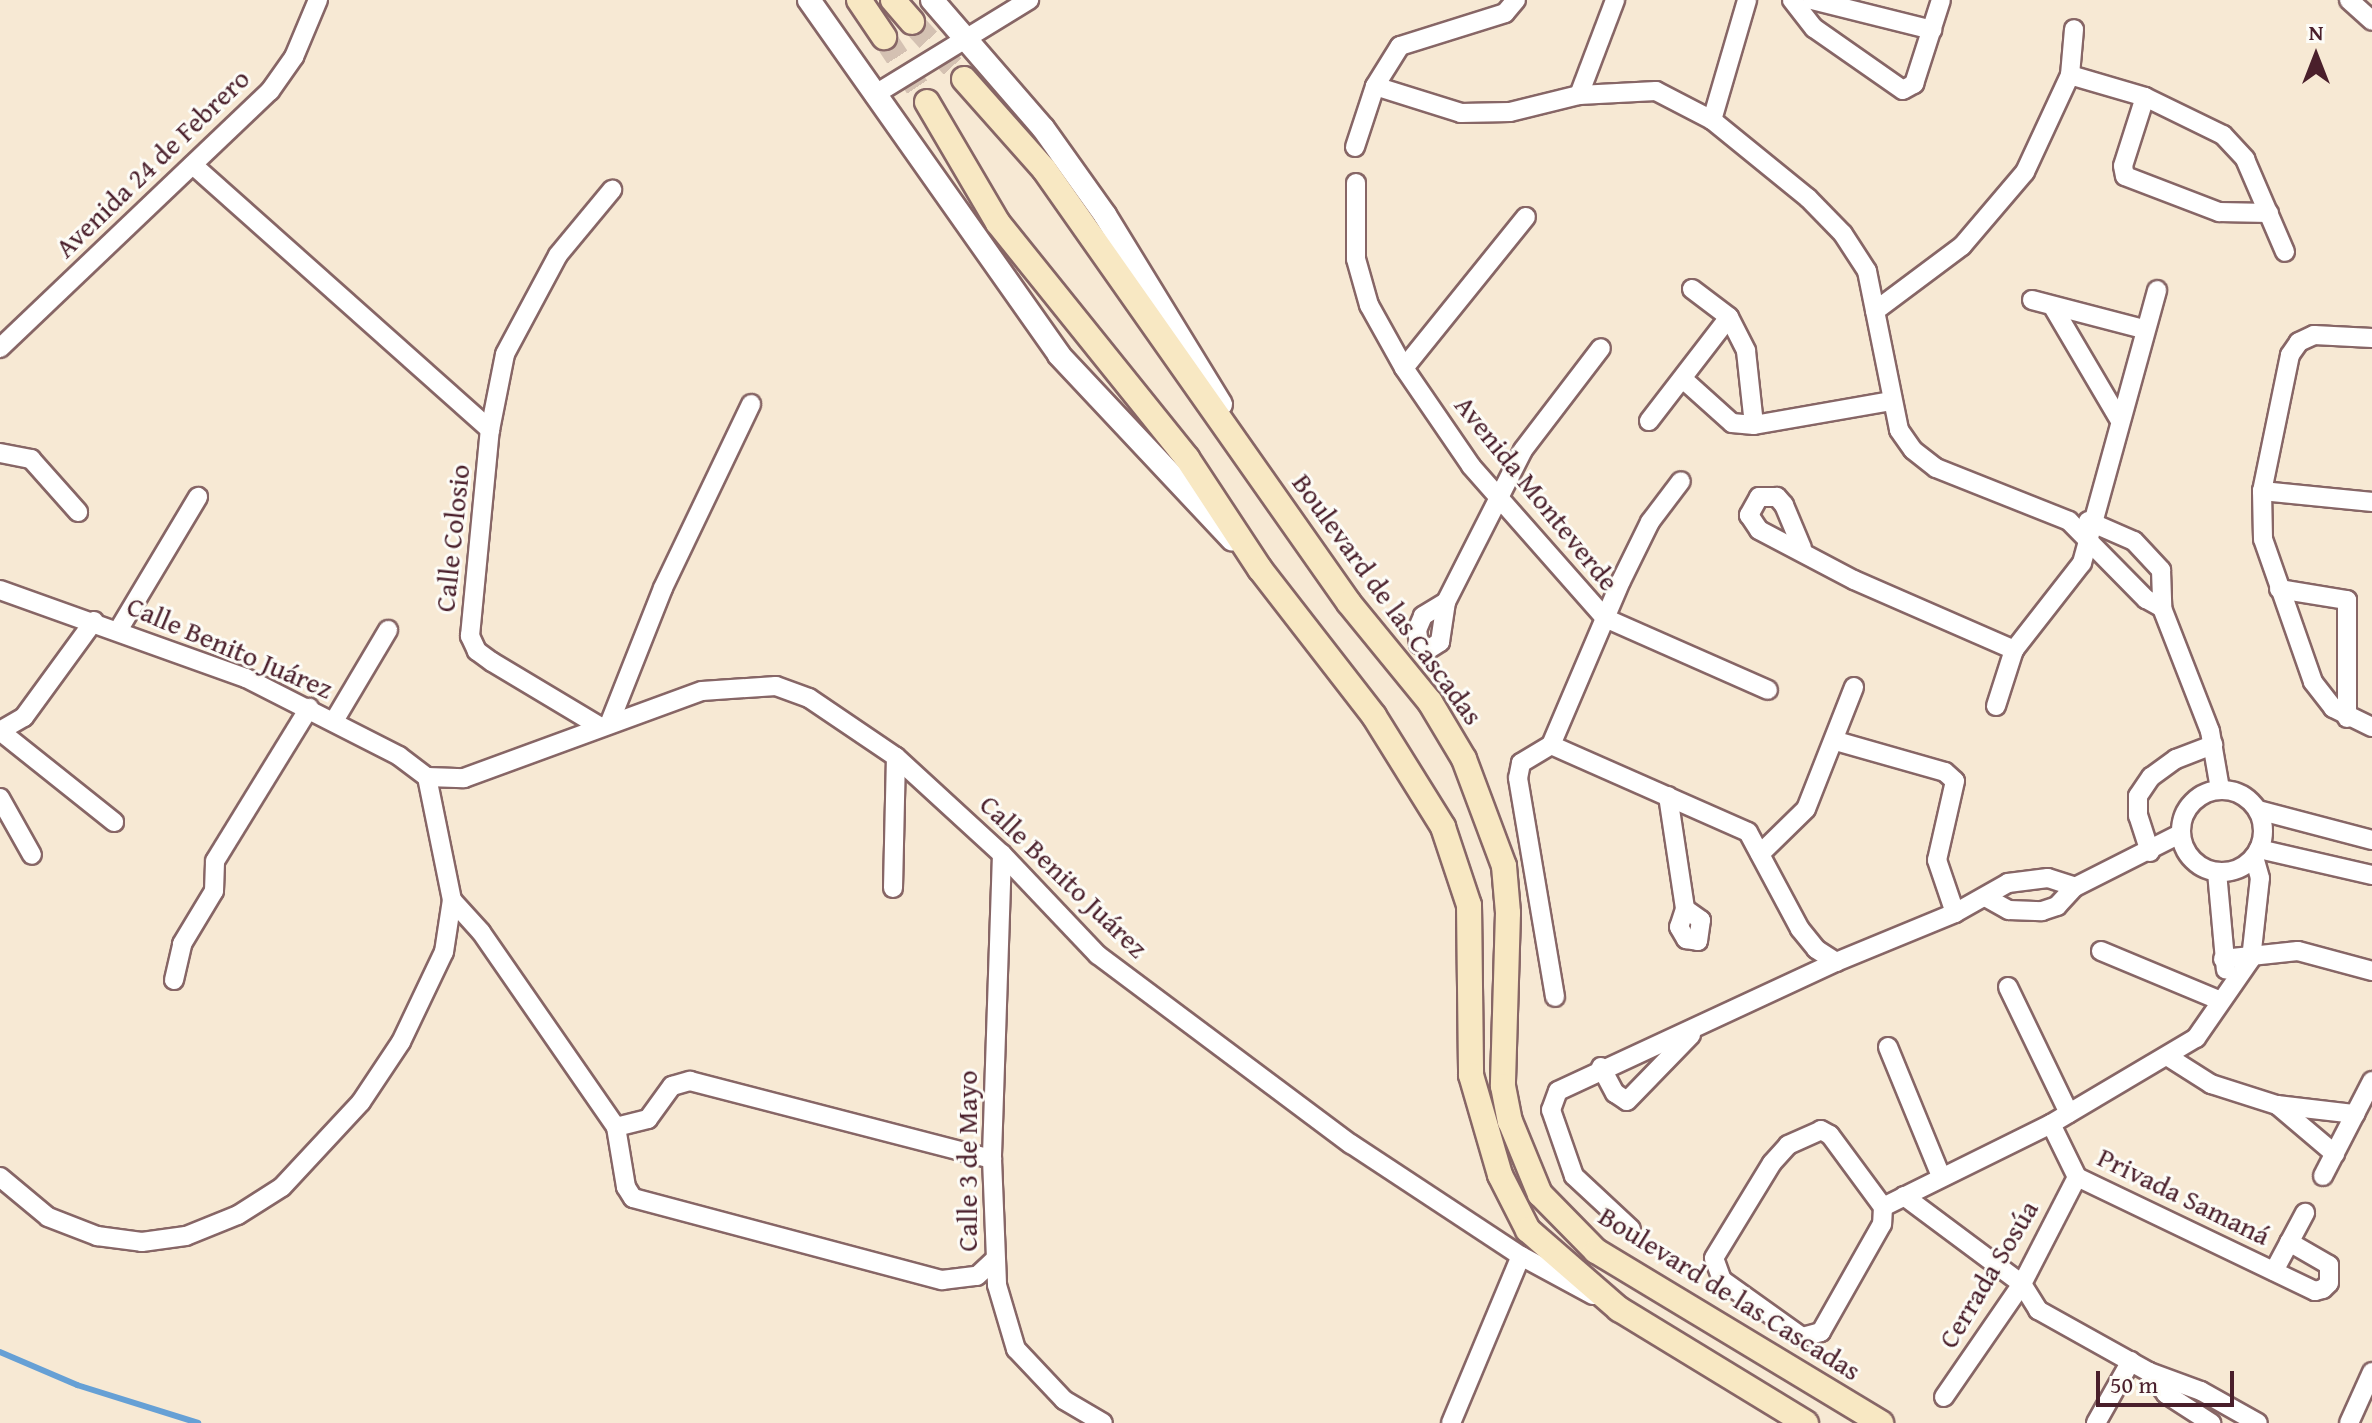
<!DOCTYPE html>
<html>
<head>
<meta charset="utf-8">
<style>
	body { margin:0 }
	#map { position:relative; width:2372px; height:1423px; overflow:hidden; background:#f7e9d4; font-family:"Gentium Book Plus",serif }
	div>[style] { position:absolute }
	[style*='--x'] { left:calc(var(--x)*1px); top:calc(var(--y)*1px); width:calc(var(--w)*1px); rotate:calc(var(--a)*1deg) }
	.stream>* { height:6px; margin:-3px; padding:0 3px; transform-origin:3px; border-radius:3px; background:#66a0d5 }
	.secondary-tunnel>* { height:24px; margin-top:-12px; transform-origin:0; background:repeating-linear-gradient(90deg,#d4c1b2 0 24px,transparent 0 36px) }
	.roads { filter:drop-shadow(2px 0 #876666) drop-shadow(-2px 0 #876666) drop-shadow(0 2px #876666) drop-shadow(0 -2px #876666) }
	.minor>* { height:18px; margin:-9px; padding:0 9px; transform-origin:9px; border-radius:9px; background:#fff }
	.minor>.ring { margin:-9px; padding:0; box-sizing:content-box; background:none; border:18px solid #fff; border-radius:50% }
	.tertiary>* { height:22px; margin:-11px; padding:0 11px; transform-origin:11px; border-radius:11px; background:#fff }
	.secondary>* { height:24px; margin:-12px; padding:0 12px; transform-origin:12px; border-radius:12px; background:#f8e8c3 }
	span { translate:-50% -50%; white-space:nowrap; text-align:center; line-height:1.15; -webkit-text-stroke:6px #fdfcf7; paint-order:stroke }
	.street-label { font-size:28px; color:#4a1f2b }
	.north { position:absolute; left:2276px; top:16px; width:80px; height:80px; -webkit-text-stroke:6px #fdfcf7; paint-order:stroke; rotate:0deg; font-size:22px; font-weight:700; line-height:32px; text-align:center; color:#4a1f2b }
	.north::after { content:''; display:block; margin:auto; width:28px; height:36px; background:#4a1f2b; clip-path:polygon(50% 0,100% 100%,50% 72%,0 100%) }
	.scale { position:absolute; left:2096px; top:1371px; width:138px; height:36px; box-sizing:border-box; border:4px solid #4a1f2b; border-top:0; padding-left:10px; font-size:24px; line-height:28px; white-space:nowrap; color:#4a1f2b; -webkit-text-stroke:6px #fdfcf7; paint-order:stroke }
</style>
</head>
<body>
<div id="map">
	<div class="stream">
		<i style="--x:0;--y:1352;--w:84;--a:23.2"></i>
		<i style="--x:77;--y:1385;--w:127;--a:17.4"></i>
	</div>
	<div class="secondary-tunnel">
		<i style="--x:912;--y:22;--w:77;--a:47.6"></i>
		<i style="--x:884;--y:37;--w:78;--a:56.5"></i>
	</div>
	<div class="roads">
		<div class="minor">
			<i style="--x:1792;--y:0;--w:36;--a:52"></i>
			<i style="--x:1814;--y:28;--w:108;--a:34.9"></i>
			<i style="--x:1903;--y:90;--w:13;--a:-29"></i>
			<i style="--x:1914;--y:84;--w:88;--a:-72.2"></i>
			<i style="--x:1812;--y:0;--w:124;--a:14"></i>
			<i style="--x:2349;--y:0;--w:31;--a:42"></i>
			<i style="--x:2070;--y:75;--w:78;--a:16.3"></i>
			<i style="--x:2145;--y:97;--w:87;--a:26"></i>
			<i style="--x:2223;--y:135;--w:33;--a:47"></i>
			<i style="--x:2245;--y:159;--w:101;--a:66.7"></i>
			<i style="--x:1375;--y:86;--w:90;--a:17.4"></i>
			<i style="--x:1461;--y:113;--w:49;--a:-1.2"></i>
			<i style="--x:1510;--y:112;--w:71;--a:-13.8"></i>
			<i style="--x:1579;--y:95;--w:77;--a:-3"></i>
			<i style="--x:1656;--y:91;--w:63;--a:27.4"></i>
			<i style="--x:1712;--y:120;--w:124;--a:39.1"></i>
			<i style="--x:1808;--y:198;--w:50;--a:45.8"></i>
			<i style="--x:1843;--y:234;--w:44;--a:57"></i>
			<i style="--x:1867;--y:271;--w:162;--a:78.6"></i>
			<i style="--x:1899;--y:430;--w:24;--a:55"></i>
			<i style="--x:1913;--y:450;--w:29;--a:38"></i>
			<i style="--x:1936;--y:468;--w:143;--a:21.7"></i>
			<i style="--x:2069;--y:521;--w:110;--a:45.4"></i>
			<i style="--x:2146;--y:599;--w:18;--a:29"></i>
			<i style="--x:874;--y:95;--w:182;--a:-31.5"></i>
			<i style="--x:1579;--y:95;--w:102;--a:-69.2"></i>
			<i style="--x:2145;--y:97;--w:72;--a:107.7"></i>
			<i style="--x:2123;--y:166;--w:10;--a:79"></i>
			<i style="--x:2125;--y:176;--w:101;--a:21"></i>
			<i style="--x:2219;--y:212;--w:50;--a:1.1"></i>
			<i style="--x:1712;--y:120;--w:125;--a:-73.7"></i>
			<i style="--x:1355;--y:147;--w:64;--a:-71.8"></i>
			<i style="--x:1375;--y:86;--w:47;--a:-58"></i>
			<i style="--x:1400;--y:46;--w:110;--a:-17.4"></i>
			<i style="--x:1505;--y:13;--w:17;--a:-50"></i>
			<i style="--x:193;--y:165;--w:398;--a:41.7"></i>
			<i style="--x:1356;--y:183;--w:76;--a:90"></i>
			<i style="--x:1356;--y:259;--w:48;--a:74.2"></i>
			<i style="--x:1369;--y:305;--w:72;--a:60.9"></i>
			<i style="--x:1404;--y:368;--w:119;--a:55.6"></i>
			<i style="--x:1471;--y:466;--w:203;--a:48.6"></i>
			<i style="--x:1605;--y:618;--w:178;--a:23.8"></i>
			<i style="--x:1692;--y:289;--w:46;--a:37.1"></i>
			<i style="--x:1729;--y:317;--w:38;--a:63"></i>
			<i style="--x:1746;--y:351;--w:74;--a:83.8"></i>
			<i style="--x:2032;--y:300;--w:115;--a:14.6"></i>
			<i style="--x:2053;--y:307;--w:130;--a:59.5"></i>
			<i style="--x:1875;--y:311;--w:109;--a:-36.8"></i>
			<i style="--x:1962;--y:246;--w:97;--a:-49.6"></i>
			<i style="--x:2025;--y:172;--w:107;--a:-65.1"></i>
			<i style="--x:2070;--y:75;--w:46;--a:-85"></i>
			<i style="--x:2372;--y:338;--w:58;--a:-177"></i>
			<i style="--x:2314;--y:335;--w:17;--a:155"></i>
			<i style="--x:2299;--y:342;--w:16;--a:125"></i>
			<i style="--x:2290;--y:355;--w:139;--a:101.6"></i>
			<i style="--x:2262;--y:491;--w:48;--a:88.8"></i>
			<i style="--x:2263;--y:539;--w:151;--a:70.7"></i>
			<i style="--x:2313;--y:682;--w:33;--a:52"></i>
			<i style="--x:2333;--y:708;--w:43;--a:26"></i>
			<i style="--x:0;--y:348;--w:373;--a:-43.6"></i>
			<i style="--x:270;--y:91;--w:42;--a:-54.8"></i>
			<i style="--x:294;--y:57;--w:62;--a:-67.2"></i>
			<i style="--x:1404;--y:368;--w:194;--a:-51.1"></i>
			<i style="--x:1683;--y:379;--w:66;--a:41.9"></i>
			<i style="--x:1732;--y:423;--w:22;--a:5"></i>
			<i style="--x:1754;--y:425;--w:140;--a:-9.9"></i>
			<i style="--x:1649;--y:421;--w:131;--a:-52.4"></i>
			<i style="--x:0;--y:453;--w:32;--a:11"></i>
			<i style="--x:31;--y:459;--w:71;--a:48.4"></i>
			<i style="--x:2262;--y:491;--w:111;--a:5.7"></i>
			<i style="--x:2088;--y:521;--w:50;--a:23.5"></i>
			<i style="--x:2134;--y:541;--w:40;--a:47"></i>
			<i style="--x:2161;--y:570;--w:38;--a:88"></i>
			<i style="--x:2162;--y:608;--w:132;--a:68.7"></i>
			<i style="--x:2210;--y:731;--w:59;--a:80.2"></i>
			<i style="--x:1802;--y:548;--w:47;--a:-112.7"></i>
			<i style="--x:1784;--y:505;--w:11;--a:-131"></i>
			<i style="--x:1777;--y:497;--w:18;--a:180"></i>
			<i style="--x:1759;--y:497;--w:21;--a:119"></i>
			<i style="--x:1749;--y:515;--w:18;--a:56"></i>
			<i style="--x:1759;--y:530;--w:107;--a:27.8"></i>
			<i style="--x:1854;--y:580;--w:175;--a:23.6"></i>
			<i style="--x:2279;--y:589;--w:69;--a:9.2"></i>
			<i style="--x:2347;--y:600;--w:118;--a:90"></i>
			<i style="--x:0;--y:590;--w:261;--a:19.7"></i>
			<i style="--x:246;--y:678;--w:172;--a:27"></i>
			<i style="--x:399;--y:756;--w:35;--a:37"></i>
			<i style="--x:427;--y:777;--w:37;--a:2"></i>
			<i style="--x:464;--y:778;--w:253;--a:-20.1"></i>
			<i style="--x:702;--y:691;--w:74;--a:-3.9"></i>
			<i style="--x:776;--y:686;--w:35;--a:20"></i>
			<i style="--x:809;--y:698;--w:105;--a:34.1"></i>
			<i style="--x:896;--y:757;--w:144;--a:42.5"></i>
			<i style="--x:1002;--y:854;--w:139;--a:46.5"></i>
			<i style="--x:1098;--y:955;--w:316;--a:36.8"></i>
			<i style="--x:1351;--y:1144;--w:204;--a:33.4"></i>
			<i style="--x:1521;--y:1256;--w:82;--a:28.4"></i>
			<i style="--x:1446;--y:602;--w:27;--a:149"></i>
			<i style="--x:1423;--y:616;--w:15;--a:113"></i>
			<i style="--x:1417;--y:630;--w:14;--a:82"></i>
			<i style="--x:1419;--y:644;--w:11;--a:27"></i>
			<i style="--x:1429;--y:649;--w:13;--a:-32"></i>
			<i style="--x:1440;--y:642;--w:40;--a:-81.5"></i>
			<i style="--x:1446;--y:602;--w:170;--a:-63.1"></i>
			<i style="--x:1523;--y:450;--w:128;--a:-52.6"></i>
			<i style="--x:94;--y:621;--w:119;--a:126.1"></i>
			<i style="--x:24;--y:717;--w:28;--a:150"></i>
			<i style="--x:0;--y:731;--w:146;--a:38.6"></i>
			<i style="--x:119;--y:629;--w:154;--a:-59.1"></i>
			<i style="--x:1996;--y:706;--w:59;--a:-72.2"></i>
			<i style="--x:2014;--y:650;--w:110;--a:-52"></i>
			<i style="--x:2082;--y:563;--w:283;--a:-74.6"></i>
			<i style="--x:334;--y:721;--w:106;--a:-59.3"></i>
			<i style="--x:610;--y:722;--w:144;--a:-68.4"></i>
			<i style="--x:663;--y:588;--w:204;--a:-64.4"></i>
			<i style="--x:599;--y:726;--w:125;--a:-149.1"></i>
			<i style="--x:492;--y:662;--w:19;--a:-144"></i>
			<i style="--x:477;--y:651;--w:17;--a:-115"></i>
			<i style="--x:470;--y:636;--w:207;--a:-84.5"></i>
			<i style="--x:490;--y:430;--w:77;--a:-78.8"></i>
			<i style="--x:505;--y:354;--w:112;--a:-61.8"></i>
			<i style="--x:558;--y:255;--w:85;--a:-50.3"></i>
			<i style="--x:1836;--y:741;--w:113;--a:15.9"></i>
			<i style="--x:1945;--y:772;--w:13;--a:42"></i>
			<i style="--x:1955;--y:781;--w:81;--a:102.8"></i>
			<i style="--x:1937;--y:860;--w:56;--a:71.2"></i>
			<i style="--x:1551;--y:745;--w:215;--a:23.8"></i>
			<i style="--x:1748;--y:832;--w:110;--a:61.8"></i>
			<i style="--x:1800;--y:929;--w:26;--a:51"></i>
			<i style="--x:1816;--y:949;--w:24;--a:33"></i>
			<i style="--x:1551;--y:745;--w:178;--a:-66.9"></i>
			<i style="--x:1621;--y:581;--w:66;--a:-63.8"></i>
			<i style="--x:1650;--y:522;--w:51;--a:-52.9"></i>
			<i style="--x:1551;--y:745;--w:35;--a:149"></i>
			<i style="--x:1521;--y:763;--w:15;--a:101"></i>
			<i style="--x:1518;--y:778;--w:222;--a:80.4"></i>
			<i class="ring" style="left:2181px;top:790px;width:64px;height:64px"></i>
			<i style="--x:1668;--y:796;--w:114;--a:81.4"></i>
			<i style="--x:1685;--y:909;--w:19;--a:108"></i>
			<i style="--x:1679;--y:927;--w:14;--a:60"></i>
			<i style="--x:1686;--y:939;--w:12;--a:9"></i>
			<i style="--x:1698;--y:941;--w:21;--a:-82"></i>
			<i style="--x:1701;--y:920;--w:19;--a:-145"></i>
			<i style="--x:0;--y:798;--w:65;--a:60.7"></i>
			<i style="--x:2258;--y:810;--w:118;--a:14.7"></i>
			<i style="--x:2259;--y:849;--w:116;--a:13"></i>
			<i style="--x:2150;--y:852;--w:38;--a:-108"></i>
			<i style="--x:2138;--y:816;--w:20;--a:-90"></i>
			<i style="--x:2138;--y:796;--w:23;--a:-56"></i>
			<i style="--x:2151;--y:777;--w:31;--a:-36"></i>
			<i style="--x:2176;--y:759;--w:40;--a:-21"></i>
			<i style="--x:1002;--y:854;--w:305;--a:91.9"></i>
			<i style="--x:992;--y:1159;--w:126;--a:87.7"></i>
			<i style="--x:997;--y:1285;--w:67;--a:73.5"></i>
			<i style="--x:1016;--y:1349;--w:70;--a:46.7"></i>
			<i style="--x:1064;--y:1400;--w:45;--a:30.5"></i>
			<i style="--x:1760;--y:854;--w:64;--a:-44.4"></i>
			<i style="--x:1806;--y:809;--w:131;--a:-68.5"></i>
			<i style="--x:2217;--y:872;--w:98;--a:84.8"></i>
			<i style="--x:893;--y:888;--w:131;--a:-88.7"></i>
			<i style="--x:1987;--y:898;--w:25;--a:29"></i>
			<i style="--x:2009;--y:910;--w:33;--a:2"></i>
			<i style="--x:2042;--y:911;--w:16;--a:-18"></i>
			<i style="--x:2057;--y:906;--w:26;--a:-47"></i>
			<i style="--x:2075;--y:887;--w:118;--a:-26.8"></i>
			<i style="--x:452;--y:900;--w:43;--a:47.8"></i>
			<i style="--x:481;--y:932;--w:237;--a:55.3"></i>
			<i style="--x:616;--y:1127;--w:61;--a:80.5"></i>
			<i style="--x:626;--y:1187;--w:13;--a:58"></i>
			<i style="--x:633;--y:1198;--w:320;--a:14.9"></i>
			<i style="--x:942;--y:1280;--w:35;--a:-7"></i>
			<i style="--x:977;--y:1276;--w:23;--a:-43"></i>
			<i style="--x:2101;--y:951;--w:130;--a:22.6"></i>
			<i style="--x:2223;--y:959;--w:75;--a:-6.1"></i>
			<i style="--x:2298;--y:951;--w:77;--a:15.1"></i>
			<i style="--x:174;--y:980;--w:37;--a:-77"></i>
			<i style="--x:182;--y:944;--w:62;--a:-58.9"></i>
			<i style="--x:214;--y:891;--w:30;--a:-88"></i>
			<i style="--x:215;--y:861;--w:180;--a:-58.4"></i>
			<i style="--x:2008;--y:987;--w:140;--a:64.2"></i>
			<i style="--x:1888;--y:1047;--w:139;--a:67.7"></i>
			<i style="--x:2170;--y:1058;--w:49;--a:32.4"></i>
			<i style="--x:2211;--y:1084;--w:69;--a:17.7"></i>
			<i style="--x:2277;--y:1105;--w:79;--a:6.6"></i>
			<i style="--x:1601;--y:1067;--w:30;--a:62"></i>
			<i style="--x:1615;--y:1093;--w:14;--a:34"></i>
			<i style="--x:1627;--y:1101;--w:92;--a:-45.9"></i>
			<i style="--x:2277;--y:1105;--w:76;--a:40.2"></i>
			<i style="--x:2051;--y:1124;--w:59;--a:63.9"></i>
			<i style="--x:2077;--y:1177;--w:264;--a:25.6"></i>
			<i style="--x:2315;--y:1291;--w:8;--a:-14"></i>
			<i style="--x:2323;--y:1289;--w:8;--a:-45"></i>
			<i style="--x:2329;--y:1283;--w:18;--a:-90"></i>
			<i style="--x:2329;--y:1265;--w:46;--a:-150.1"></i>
			<i style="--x:616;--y:1127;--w:33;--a:-14"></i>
			<i style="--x:648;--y:1119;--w:41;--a:-54"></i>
			<i style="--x:672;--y:1086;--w:19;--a:-16"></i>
			<i style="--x:690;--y:1081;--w:312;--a:14.5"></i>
			<i style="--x:1821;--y:1130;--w:10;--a:29"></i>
			<i style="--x:1830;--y:1135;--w:89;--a:53.6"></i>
			<i style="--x:1883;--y:1207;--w:17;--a:93"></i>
			<i style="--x:1882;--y:1224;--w:124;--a:119.5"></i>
			<i style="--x:1821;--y:1332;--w:20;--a:165"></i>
			<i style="--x:1802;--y:1337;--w:98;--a:-144.5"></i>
			<i style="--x:1722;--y:1280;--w:23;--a:-110"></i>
			<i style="--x:1714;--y:1258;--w:111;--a:-58.6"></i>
			<i style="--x:1772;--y:1163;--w:24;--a:-48"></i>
			<i style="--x:1788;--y:1145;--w:36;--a:-24"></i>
			<i style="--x:2323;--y:1176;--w:107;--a:-62.7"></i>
			<i style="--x:0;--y:1177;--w:62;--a:39.8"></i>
			<i style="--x:48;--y:1217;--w:53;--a:21.2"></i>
			<i style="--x:97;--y:1236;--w:45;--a:7.6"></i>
			<i style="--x:142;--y:1242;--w:44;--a:-7.8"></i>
			<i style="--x:186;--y:1236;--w:56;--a:-22"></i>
			<i style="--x:238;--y:1215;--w:52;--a:-32.5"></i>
			<i style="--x:282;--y:1187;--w:116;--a:-47.1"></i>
			<i style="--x:361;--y:1102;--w:72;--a:-56.3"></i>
			<i style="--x:401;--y:1042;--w:100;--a:-64.5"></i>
			<i style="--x:444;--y:952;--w:53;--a:-81.3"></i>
			<i style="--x:452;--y:900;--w:126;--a:-101.5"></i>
			<i style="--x:1904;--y:1196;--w:147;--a:36.7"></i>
			<i style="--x:2022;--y:1284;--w:31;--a:58"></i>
			<i style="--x:2038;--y:1310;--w:127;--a:29.2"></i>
			<i style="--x:2149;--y:1372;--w:55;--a:20.1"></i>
			<i style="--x:2201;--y:1391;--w:65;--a:29.3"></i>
			<i style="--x:1883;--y:1207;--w:187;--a:-26.3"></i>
			<i style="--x:2051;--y:1124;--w:169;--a:-30.7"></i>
			<i style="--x:2196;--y:1038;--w:96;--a:-55.2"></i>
			<i style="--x:2251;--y:959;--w:81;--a:-83.7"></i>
			<i style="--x:2260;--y:878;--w:22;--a:-106"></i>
			<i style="--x:1631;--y:1229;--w:78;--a:-137.1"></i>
			<i style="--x:1574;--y:1176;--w:70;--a:-109.2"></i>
			<i style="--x:1551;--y:1110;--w:20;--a:-70"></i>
			<i style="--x:1558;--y:1091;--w:306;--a:-24.9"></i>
			<i style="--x:1836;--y:962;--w:129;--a:-22.4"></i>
			<i style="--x:1955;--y:913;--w:61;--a:-29.5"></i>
			<i style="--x:2008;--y:883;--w:40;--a:-7.1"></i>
			<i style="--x:2048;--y:878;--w:28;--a:18"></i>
			<i style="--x:2274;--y:1271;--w:66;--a:-61.9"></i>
			<i style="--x:2149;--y:1372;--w:28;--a:52"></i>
			<i style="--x:2166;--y:1394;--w:54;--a:32.8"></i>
			<i style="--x:1944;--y:1397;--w:137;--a:-55.4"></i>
			<i style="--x:2022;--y:1284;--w:120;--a:-62.8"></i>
			<i style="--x:1451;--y:1423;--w:181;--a:-67.3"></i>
			<i style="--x:2096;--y:1423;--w:71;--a:-60.6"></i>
			<i style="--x:2349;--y:1423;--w:56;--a:-65.7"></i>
		</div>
		<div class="tertiary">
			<i style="--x:809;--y:0;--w:434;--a:54.8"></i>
			<i style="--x:1059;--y:355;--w:253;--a:46.8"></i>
			<i style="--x:932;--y:0;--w:169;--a:49.1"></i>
			<i style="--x:1043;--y:128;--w:107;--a:54.5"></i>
			<i style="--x:1105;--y:215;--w:222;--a:58.5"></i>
		</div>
		<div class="secondary">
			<i style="--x:859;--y:0;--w:45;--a:56"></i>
			<i style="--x:893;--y:0;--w:29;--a:49"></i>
			<i style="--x:964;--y:79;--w:120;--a:48.4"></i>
			<i style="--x:1044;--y:169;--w:530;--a:54.9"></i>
			<i style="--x:1349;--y:603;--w:128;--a:50.7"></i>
			<i style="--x:1430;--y:702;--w:66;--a:59.2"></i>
			<i style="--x:1464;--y:759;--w:114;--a:69.5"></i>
			<i style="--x:1504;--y:866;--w:47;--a:85.1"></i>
			<i style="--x:1508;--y:913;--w:173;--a:91.7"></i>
			<i style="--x:1503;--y:1086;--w:36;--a:79"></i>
			<i style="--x:1510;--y:1121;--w:79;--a:67.7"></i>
			<i style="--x:1540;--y:1194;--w:80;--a:45.5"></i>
			<i style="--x:1596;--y:1251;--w:333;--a:31.1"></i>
			<i style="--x:927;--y:102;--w:140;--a:59.6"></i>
			<i style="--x:998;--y:223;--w:302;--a:51.2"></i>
			<i style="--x:1187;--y:458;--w:133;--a:56.7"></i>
			<i style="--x:1260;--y:569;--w:186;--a:52.2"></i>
			<i style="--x:1374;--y:716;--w:131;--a:58.1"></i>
			<i style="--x:1443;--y:827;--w:82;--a:71.6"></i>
			<i style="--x:1469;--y:905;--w:170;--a:89.3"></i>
			<i style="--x:1471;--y:1075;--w:104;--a:73.8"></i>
			<i style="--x:1500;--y:1175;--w:62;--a:63"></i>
			<i style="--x:1528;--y:1230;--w:121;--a:41"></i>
			<i style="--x:1619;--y:1309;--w:219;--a:31.4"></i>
		</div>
	</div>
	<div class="street-label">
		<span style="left:152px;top:163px;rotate:-44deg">Avenida 24 de Febrero</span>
		<span style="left:1537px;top:493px;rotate:51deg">Avenida Monteverde</span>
		<span style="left:452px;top:538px;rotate:-84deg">Calle Colosio</span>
		<span style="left:1388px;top:599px;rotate:54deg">Boulevard de las Cascadas</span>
		<span style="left:230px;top:647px;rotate:23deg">Calle Benito Juárez</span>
		<span style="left:1064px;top:876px;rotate:44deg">Calle Benito Juárez</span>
		<span style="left:967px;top:1161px;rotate:-90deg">Calle 3 de Mayo</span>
		<span style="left:2184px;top:1196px;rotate:26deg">Privada Samaná</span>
		<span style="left:1988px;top:1274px;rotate:-59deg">Cerrada Sosúa</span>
		<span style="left:1730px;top:1293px;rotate:32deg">Boulevard de las Cascadas</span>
	</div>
	<div class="north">N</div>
	<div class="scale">50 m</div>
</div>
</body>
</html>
